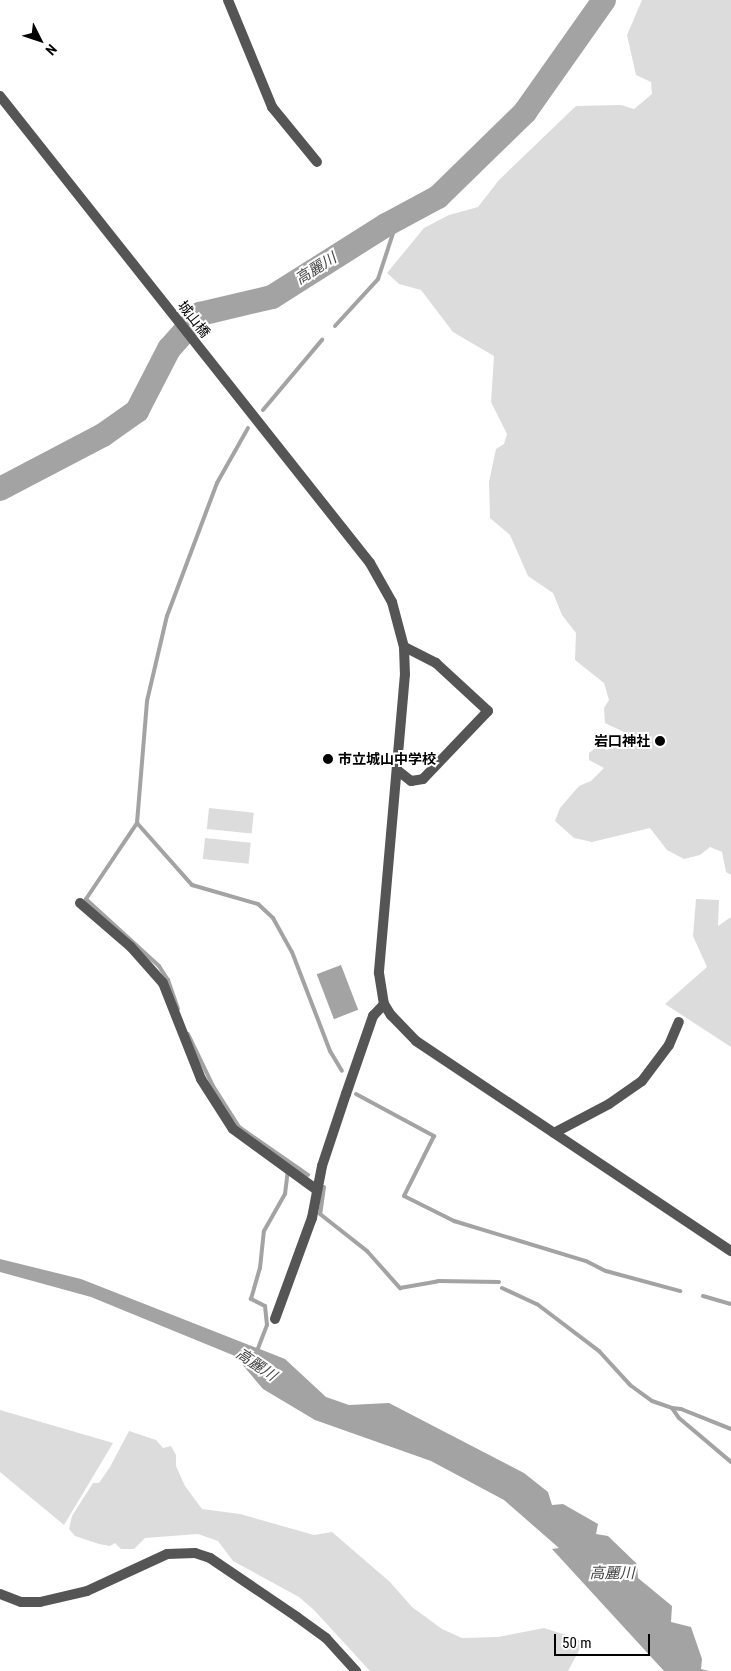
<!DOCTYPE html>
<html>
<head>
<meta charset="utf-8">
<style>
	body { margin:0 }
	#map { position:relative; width:731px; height:1671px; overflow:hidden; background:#fff; font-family:"Roboto Condensed","Noto Sans JP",sans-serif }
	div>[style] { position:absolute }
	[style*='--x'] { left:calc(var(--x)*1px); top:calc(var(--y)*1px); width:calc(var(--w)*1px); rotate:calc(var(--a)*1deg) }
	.green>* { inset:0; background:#dcdcdc; transform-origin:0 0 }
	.water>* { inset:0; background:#a3a3a3; transform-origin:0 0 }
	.stream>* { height:4px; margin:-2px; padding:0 2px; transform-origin:2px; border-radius:2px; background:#a3a3a3 }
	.river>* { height:24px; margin:-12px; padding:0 12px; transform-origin:12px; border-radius:12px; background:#a3a3a3 }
	.minor>* { height:10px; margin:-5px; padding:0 5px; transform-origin:5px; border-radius:5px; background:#555 }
	.tertiary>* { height:10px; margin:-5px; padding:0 5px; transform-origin:5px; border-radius:5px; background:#555 }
	.dots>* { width:14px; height:14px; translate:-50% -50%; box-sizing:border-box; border:2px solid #fff; border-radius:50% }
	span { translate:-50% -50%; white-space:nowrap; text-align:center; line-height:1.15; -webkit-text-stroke:4px #fff; paint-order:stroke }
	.street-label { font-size:14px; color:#000 }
	.poi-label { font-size:14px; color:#000; font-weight:700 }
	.right { translate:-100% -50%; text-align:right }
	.left { translate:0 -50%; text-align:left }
	.water-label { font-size:15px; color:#444; font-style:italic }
	.north { position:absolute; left:15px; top:15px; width:50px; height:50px; -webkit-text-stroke:4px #fff; paint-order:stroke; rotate:131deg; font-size:14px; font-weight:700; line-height:20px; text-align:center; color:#000 }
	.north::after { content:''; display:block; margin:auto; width:18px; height:22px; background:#000; clip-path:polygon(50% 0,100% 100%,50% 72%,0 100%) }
	.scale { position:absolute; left:554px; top:1634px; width:96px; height:22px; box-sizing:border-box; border:2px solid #000; border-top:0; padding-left:6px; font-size:15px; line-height:18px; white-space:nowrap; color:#000; -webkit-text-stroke:4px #fff; paint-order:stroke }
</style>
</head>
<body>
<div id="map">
	<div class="green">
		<i style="clip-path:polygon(642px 0,731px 0,731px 875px,726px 872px,722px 852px,710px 847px,700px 855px,684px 859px,667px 850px,650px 828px,592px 842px,574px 838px,555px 821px,560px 808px,579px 786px,591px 781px,604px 768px,589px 760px,589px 753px,598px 746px,607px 750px,628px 734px,605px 723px,604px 708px,609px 700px,604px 683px,575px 660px,576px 633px,562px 615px,553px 593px,528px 576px,510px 535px,490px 518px,489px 482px,496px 449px,504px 444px,507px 434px,491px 402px,494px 356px,453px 332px,421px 290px,399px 284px,387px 273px,424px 228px,449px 215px,478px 207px,499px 180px,576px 106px,621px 105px,634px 109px,652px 94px,651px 82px,636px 75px,627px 35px)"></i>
		<i style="left:209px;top:808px;width:45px;height:21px;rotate:6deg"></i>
		<i style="left:205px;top:838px;width:46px;height:21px;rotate:6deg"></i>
		<i style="clip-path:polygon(696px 899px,719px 900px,718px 926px,731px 917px,731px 1047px,665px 1004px,707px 967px,693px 936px)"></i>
		<i style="clip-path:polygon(0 1410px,113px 1443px,64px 1525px,0 1472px)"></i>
		<i style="clip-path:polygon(129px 1431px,156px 1440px,163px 1448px,171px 1446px,176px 1455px,176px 1466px,185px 1486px,202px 1509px,240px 1514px,314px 1535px,332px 1532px,390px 1582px,412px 1607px,442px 1629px,462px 1638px,498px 1637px,544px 1628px,578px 1639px,582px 1645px,568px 1671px,370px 1671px,314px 1610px,299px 1597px,233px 1561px,218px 1541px,198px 1534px,145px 1538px,134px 1549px,121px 1549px,115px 1543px,110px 1546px,99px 1544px,75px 1536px,69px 1529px,72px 1516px,93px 1483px,99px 1483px,110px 1467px)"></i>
	</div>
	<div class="water">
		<i style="left:341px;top:965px;width:48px;height:26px;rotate:69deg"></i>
		<i style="clip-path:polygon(0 1259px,81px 1279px,285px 1359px,326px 1397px,349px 1405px,389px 1403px,524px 1473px,548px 1492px,552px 1505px,563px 1504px,598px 1524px,596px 1534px,608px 1536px,637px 1564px,638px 1578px,672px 1606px,671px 1622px,691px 1627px,702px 1659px,701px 1669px,709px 1671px,664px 1671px,552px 1549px,559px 1548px,504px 1500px,431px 1461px,315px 1420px,263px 1389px,235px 1356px,91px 1297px,0 1272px)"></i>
	</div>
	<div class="stream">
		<i style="--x:335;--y:326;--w:64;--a:-47.5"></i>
		<i style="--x:378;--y:279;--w:64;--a:-71.8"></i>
		<i style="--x:263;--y:410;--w:92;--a:-49.9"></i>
		<i style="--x:137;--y:823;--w:83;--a:48.4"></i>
		<i style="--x:192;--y:885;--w:69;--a:16.1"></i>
		<i style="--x:258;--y:904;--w:21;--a:43"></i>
		<i style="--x:273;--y:918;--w:39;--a:61"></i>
		<i style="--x:292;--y:952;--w:106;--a:69"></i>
		<i style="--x:330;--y:1051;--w:23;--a:59"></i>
		<i style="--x:178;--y:1009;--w:31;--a:-109"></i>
		<i style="--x:168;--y:980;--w:17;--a:-123"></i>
		<i style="--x:159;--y:966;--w:99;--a:-137.5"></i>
		<i style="--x:86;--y:899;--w:92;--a:-56.1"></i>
		<i style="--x:137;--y:823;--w:122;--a:-85.3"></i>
		<i style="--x:147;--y:701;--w:87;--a:-76.8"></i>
		<i style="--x:167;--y:616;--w:142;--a:-69.4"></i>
		<i style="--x:217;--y:483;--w:63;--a:-60.6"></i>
		<i style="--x:188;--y:1034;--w:58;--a:64.3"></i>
		<i style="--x:213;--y:1086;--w:49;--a:57.6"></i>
		<i style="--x:239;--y:1127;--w:84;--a:34.8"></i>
		<i style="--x:356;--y:1094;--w:89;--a:28.3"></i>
		<i style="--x:434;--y:1136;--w:67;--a:116.6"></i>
		<i style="--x:404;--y:1196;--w:56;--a:26.6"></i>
		<i style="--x:454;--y:1221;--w:138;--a:16.9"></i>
		<i style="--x:586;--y:1261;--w:22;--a:27"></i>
		<i style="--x:606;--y:1271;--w:77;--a:15.1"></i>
		<i style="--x:324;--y:1187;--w:27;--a:98"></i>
		<i style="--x:320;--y:1214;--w:60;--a:38.2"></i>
		<i style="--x:367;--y:1251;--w:50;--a:48.3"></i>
		<i style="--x:400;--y:1288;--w:39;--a:-10"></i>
		<i style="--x:438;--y:1281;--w:61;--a:0.9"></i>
		<i style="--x:502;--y:1288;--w:38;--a:25"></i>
		<i style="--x:537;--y:1304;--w:78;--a:37.2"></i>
		<i style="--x:599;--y:1351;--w:46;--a:47.6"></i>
		<i style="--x:630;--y:1385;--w:27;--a:36"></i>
		<i style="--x:652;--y:1401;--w:21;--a:19"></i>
		<i style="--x:672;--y:1408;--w:12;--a:55"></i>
		<i style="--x:679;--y:1418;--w:68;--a:40.2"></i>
		<i style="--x:703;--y:1296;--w:29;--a:16"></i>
		<i style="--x:257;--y:1351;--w:28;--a:-69"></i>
		<i style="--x:267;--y:1325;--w:19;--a:-96"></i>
		<i style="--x:265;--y:1306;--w:16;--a:-153"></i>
		<i style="--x:251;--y:1299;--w:32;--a:-74"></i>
		<i style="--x:260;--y:1268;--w:37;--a:-84"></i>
		<i style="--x:264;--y:1231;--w:43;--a:-60.4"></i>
		<i style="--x:285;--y:1194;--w:23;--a:-83"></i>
		<i style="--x:672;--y:1408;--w:9;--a:6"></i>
		<i style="--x:681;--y:1409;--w:54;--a:21.8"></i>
	</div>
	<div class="river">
		<i style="--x:0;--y:489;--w:116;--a:-27.7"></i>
		<i style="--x:103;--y:435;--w:42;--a:-35.2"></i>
		<i style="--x:137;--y:411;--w:70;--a:-62.7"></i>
		<i style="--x:169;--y:349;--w:47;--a:-48.5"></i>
		<i style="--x:200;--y:314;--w:74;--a:-13.3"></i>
		<i style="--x:272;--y:297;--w:135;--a:-32.3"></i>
		<i style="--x:386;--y:225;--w:59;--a:-28.3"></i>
		<i style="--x:438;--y:197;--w:122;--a:-44.3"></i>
		<i style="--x:525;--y:112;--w:137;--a:-54.8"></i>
	</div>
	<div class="minor">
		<i style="--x:228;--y:0;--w:116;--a:67.6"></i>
		<i style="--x:272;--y:107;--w:71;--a:50.7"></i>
		<i style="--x:397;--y:770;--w:18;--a:38"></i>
		<i style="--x:411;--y:781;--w:12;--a:-9"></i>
		<i style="--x:423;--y:779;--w:94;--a:-46.3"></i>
		<i style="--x:488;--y:711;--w:71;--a:-137.3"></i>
		<i style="--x:436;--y:663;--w:36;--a:-153"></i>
		<i style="--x:80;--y:903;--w:67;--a:40.8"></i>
		<i style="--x:131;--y:947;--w:48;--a:48.4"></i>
		<i style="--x:163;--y:983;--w:103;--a:68.4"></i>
		<i style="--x:201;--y:1079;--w:59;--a:57.4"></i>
		<i style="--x:233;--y:1129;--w:104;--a:36"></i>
		<i style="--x:554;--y:1133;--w:62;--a:-27.8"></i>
		<i style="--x:609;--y:1104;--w:40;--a:-34.9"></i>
		<i style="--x:642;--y:1081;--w:45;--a:-53.1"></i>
		<i style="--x:669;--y:1045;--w:25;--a:-67"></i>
		<i style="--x:275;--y:1319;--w:108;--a:-69.9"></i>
		<i style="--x:312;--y:1218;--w:53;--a:-79.1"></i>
		<i style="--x:322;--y:1166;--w:76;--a:-71.6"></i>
		<i style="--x:346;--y:1094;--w:83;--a:-70.9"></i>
		<i style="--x:373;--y:1016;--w:16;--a:-47"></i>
		<i style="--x:0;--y:1594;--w:22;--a:21"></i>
		<i style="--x:21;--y:1602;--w:19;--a:0"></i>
		<i style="--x:40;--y:1602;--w:48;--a:-13.2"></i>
		<i style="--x:87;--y:1591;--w:88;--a:-24.8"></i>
		<i style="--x:167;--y:1554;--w:28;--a:-2"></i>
		<i style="--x:195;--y:1553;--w:16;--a:18"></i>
		<i style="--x:210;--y:1558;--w:105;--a:34.1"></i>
		<i style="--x:297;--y:1617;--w:36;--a:36"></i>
		<i style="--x:326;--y:1638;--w:45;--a:47.7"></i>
	</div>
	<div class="tertiary">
		<i style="--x:0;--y:96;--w:596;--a:51.61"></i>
		<i style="--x:370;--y:563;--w:45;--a:60.6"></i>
		<i style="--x:392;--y:602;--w:47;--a:75.1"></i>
		<i style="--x:404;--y:647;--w:27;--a:88"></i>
		<i style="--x:405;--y:674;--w:300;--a:95"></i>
		<i style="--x:379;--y:973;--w:31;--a:81"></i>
		<i style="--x:384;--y:1004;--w:13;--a:58"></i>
		<i style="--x:391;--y:1015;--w:36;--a:46"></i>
		<i style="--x:416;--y:1041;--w:379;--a:33.7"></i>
	</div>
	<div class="dots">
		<i style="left:660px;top:741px;background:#000"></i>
		<i style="left:328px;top:759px;background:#000"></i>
	</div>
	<div class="street-label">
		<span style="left:194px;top:319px;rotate:52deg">城山橋</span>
	</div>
	<div class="poi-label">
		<span class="right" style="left:650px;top:741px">岩口神社</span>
		<span class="left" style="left:338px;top:759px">市立城山中学校</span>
	</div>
	<div class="water-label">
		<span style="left:316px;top:269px;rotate:-32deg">高麗川</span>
		<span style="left:256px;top:1365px;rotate:34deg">高麗川</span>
		<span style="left:612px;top:1574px">高麗川</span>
	</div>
	<div class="north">N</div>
	<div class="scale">50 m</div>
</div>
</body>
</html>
